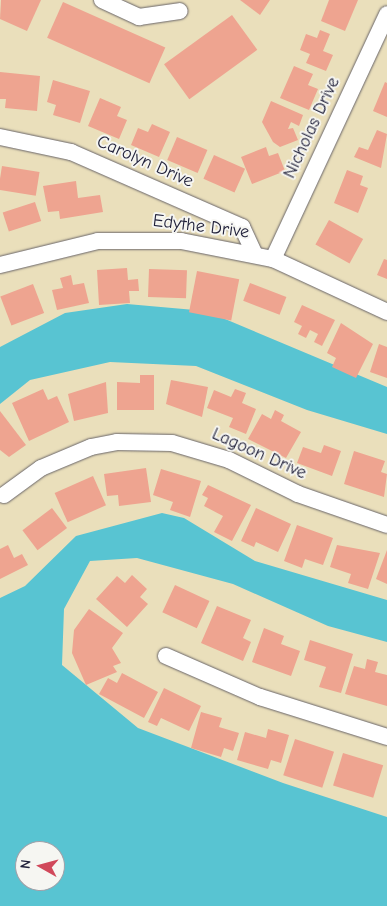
<!DOCTYPE html>
<style>
body{margin:0}
#map{position:relative;width:387px;height:906px;overflow:hidden;background:#eadfbb;font-family:"Comic Neue",sans-serif}
div>[style]{position:absolute}
.water>*{inset:0;background:#58c4d2}
.building>*{inset:0;background:#eea490;transform-origin:0 0}
.roads{filter:drop-shadow(0 0 1px #686468) drop-shadow(0 0 1px #686468)}
.minor>*{height:16px;margin:-8px;padding:0 8px;transform-origin:8px;border-radius:8px;background:#fff}
span{translate:-50% -50%;white-space:nowrap;text-align:center;line-height:1.15;-webkit-text-stroke:4px #f6f6f2;paint-order:stroke}
.street-label{font-size:18px;color:#22223b}
.north{position:absolute;left:15px;top:841px;width:50px;height:50px;box-sizing:border-box;background:#f6f6f2;border:1px solid #a1a1a9;border-radius:50%;rotate:277deg;font-size:14px;font-weight:700;line-height:20px;text-align:center;color:#22223b}
.north::after{content:'';display:block;margin:auto;width:18px;height:22px;background:#d1495b;clip-path:polygon(50% 0,100% 100%,50% 72%,0 100%)}
</style>
<div id="map">
<div class="water">
<i style="clip-path:polygon(127px 304px,206px 311px,387px 387px,387px 434px,307px 410px,196px 366px,110px 362px,30px 380px,0 404px,0 347px,65px 313px)"></i>
<i style="clip-path:polygon(evenodd,162px 513px,184px 518px,255px 561px,387px 600px,387px 642px,328px 626px,233px 584px,137px 558px,90px 561px,64px 609px,62px 665px,138px 728px,283px 783px,387px 817px,387px 906px,0 906px,0 598px,25px 586px,76px 536px,162px 513px,25px 851px,55px 851px,55px 881px,25px 881px,25px 851px)"></i>
</div>
<div class="building">
<i style="clip-path:polygon(1px 0,41px 0,27px 31px,0 19px)"></i>
<i style="clip-path:polygon(240px 0,270px 0,260px 15px)"></i>
<i style="clip-path:polygon(329px 0,358px 0,345px 31px,321px 21px)"></i>
<i style="left:63px;top:2px;width:112px;height:39px;rotate:24deg"></i>
<i style="left:232px;top:15px;width:43px;height:84px;rotate:54deg"></i>
<i style="clip-path:polygon(320px 30px,330px 34px,323px 51px,333px 55px,326px 71px,306px 63px,310px 54px,300px 50px,306px 34px,317px 38px)"></i>
<i style="clip-path:polygon(294px 66px,313px 74px,308px 85px,318px 89px,309px 110px,280px 98px)"></i>
<i style="clip-path:polygon(0 72px,40px 76px,37px 111px,5px 108px,6px 99px,0 99px)"></i>
<i style="clip-path:polygon(53px 80px,90px 91px,80px 123px,53px 115px,56px 105px,47px 102px)"></i>
<i style="clip-path:polygon(385px 82px,387px 83px,387px 117px,373px 111px)"></i>
<i style="clip-path:polygon(100px 98px,121px 107px,117px 116px,127px 120px,119px 139px,88px 126px)"></i>
<i style="clip-path:polygon(271px 101px,303px 115px,299px 126px,291px 122px,288px 129px,293px 128px,298px 140px,280px 147px,273px 142px,262px 122px)"></i>
<i style="clip-path:polygon(152px 124px,170px 132px,159px 157px,131px 145px,138px 128px,148px 132px)"></i>
<i style="clip-path:polygon(377px 130px,387px 134px,381px 168px,354px 157px,359px 147px,368px 150px)"></i>
<i style="left:177px;top:137px;width:33px;height:25px;rotate:23deg"></i>
<i style="clip-path:polygon(266px 147px,269px 156px,278px 153px,285px 171px,252px 184px,241px 157px)"></i>
<i style="left:214px;top:155px;width:34px;height:26px;rotate:24deg"></i>
<i style="left:2px;top:166px;width:38px;height:24px;rotate:9deg"></i>
<i style="clip-path:polygon(347px 170px,363px 176px,360px 185px,368px 188px,358px 213px,334px 203px)"></i>
<i style="clip-path:polygon(76px 181px,78px 198px,100px 195px,103px 212px,60px 219px,59px 211px,48px 212px,43px 186px)"></i>
<i style="left:35px;top:202px;width:20px;height:34px;rotate:72deg"></i>
<i style="left:329px;top:220px;width:39px;height:28px;rotate:29deg"></i>
<i style="clip-path:polygon(384px 259px,387px 260px,387px 279px,377px 275px)"></i>
<i style="clip-path:polygon(127px 268px,128px 280px,138px 279px,139px 291px,129px 291px,130px 303px,99px 305px,97px 270px)"></i>
<i style="left:149px;top:269px;width:38px;height:28px;rotate:2deg"></i>
<i style="left:197px;top:271px;width:43px;height:42px;rotate:11deg"></i>
<i style="clip-path:polygon(71px 275px,73px 285px,84px 283px,89px 303px,57px 310px,52px 290px,63px 288px,60px 278px)"></i>
<i style="left:250px;top:283px;width:39px;height:19px;rotate:21deg"></i>
<i style="left:33px;top:284px;width:31px;height:35px;rotate:69deg"></i>
<i style="clip-path:polygon(302px 305px,335px 320px,322px 346px,314px 342px,318px 334px,310px 330px,306px 338px,298px 334px,302px 326px,294px 322px)"></i>
<i style="clip-path:polygon(341px 323px,373px 344px,356px 378px,332px 367px,336px 358px,327px 353px)"></i>
<i style="clip-path:polygon(379px 344px,387px 347px,387px 378px,370px 372px)"></i>
<i style="clip-path:polygon(140px 375px,154px 375px,154px 410px,117px 410px,117px 382px,140px 383px)"></i>
<i style="clip-path:polygon(171px 380px,208px 387px,202px 417px,166px 404px)"></i>
<i style="clip-path:polygon(106px 382px,108px 413px,74px 421px,68px 394px)"></i>
<i style="clip-path:polygon(43px 389px,48px 400px,57px 396px,69px 422px,29px 441px,12px 403px)"></i>
<i style="clip-path:polygon(235px 389px,246px 393px,242px 403px,256px 409px,246px 434px,229px 427px,233px 418px,207px 408px,214px 390px,231px 397px)"></i>
<i style="clip-path:polygon(275px 410px,284px 415px,281px 421px,301px 432px,286px 458px,248px 439px,262px 414px,271px 419px)"></i>
<i style="clip-path:polygon(0 411px,26px 445px,9px 457px,0 450px)"></i>
<i style="clip-path:polygon(324px 445px,341px 451px,332px 476px,297px 463px,303px 447px,321px 453px)"></i>
<i style="clip-path:polygon(354px 451px,385px 461px,381px 472px,387px 474px,384px 497px,344px 484px)"></i>
<i style="clip-path:polygon(146px 468px,151px 502px,119px 506px,118px 495px,107px 496px,104px 474px)"></i>
<i style="clip-path:polygon(161px 469px,201px 481px,190px 517px,170px 510px,173px 502px,153px 495px)"></i>
<i style="left:93px;top:476px;width:32px;height:42px;rotate:66deg"></i>
<i style="clip-path:polygon(208px 485px,251px 505px,232px 541px,214px 532px,223px 516px,204px 506px,208px 498px,202px 495px)"></i>
<i style="left:52px;top:508px;width:25px;height:37px;rotate:53deg"></i>
<i style="clip-path:polygon(256px 508px,291px 524px,278px 552px,256px 542px,254px 547px,241px 541px)"></i>
<i style="clip-path:polygon(297px 525px,333px 538px,323px 565px,305px 559px,302px 568px,284px 561px)"></i>
<i style="clip-path:polygon(8px 545px,14px 558px,22px 554px,28px 565px,0 579px,0 549px)"></i>
<i style="clip-path:polygon(337px 545px,380px 553px,368px 589px,348px 583px,351px 574px,330px 567px)"></i>
<i style="clip-path:polygon(387px 550px,387px 584px,376px 579px)"></i>
<i style="clip-path:polygon(132px 575px,147px 589px,140px 597px,148px 604px,127px 627px,96px 599px,117px 576px,125px 583px)"></i>
<i style="left:175px;top:585px;width:38px;height:30px;rotate:25deg"></i>
<i style="clip-path:polygon(217px 606px,251px 620px,243px 638px,251px 642px,243px 661px,201px 643px)"></i>
<i style="clip-path:polygon(89px 609px,123px 633px,112px 648px,121px 663px,113px 666px,117px 672px,86px 685px,72px 653px,74px 630px)"></i>
<i style="clip-path:polygon(264px 628px,284px 636px,281px 644px,300px 651px,291px 676px,252px 662px)"></i>
<i style="clip-path:polygon(310px 640px,353px 654px,341px 693px,319px 687px,326px 667px,304px 660px)"></i>
<i style="clip-path:polygon(367px 659px,378px 662px,375px 672px,387px 675px,387px 706px,345px 694px,354px 666px,365px 669px)"></i>
<i style="clip-path:polygon(122px 673px,158px 692px,144px 718px,99px 694px,108px 678px,117px 683px)"></i>
<i style="clip-path:polygon(164px 688px,201px 706px,189px 731px,161px 718px,157px 726px,148px 722px)"></i>
<i style="clip-path:polygon(201px 712px,222px 718px,219px 727px,239px 733px,233px 751px,224px 748px,221px 757px,191px 748px)"></i>
<i style="clip-path:polygon(268px 729px,289px 735px,281px 763px,271px 760px,268px 769px,237px 760px,245px 732px,266px 738px)"></i>
<i style="left:295px;top:739px;width:41px;height:38px;rotate:18deg"></i>
<i style="left:343px;top:753px;width:42px;height:34px;rotate:17deg"></i>
</div>
<div class="roads">
<div class="minor">
<i style="left:102px;top:0;width:41px;rotate:24.7deg"></i>
<i style="left:139px;top:17px;width:41px;rotate:-8.3deg"></i>
<i style="left:0;top:137px;width:73px;rotate:11.9deg"></i>
<i style="left:71px;top:152px;width:187px;rotate:23.7deg"></i>
<i style="left:242px;top:227px;width:29px;rotate:65deg"></i>
<i style="left:273px;top:259px;width:270px;rotate:-65deg"></i>
<i style="left:0;top:265px;width:101px;rotate:-13.8deg"></i>
<i style="left:98px;top:241px;width:83px"></i>
<i style="left:181px;top:241px;width:94px;rotate:11.1deg"></i>
<i style="left:273px;top:259px;width:126px;rotate:24.9deg"></i>
<i style="left:4px;top:495px;width:46px;rotate:-36.1deg"></i>
<i style="left:41px;top:468px;width:54px;rotate:-22.8deg"></i>
<i style="left:91px;top:447px;width:26px;rotate:-11deg"></i>
<i style="left:117px;top:442px;width:55px;rotate:1deg"></i>
<i style="left:172px;top:443px;width:59px;rotate:16.6deg"></i>
<i style="left:229px;top:460px;width:77px;rotate:26.2deg"></i>
<i style="left:298px;top:494px;width:94px;rotate:19.2deg"></i>
<i style="left:166px;top:656px;width:103px;rotate:23.6deg"></i>
<i style="left:260px;top:697px;width:133px;rotate:17.5deg"></i>
</div>
</div>
<div class="street-label">
<span style="left:312px;top:128px;rotate:-65deg">Nicholas Drive</span>
<span style="left:145px;top:162px;rotate:24deg">Carolyn Drive</span>
<span style="left:201px;top:227px;rotate:7deg">Edythe Drive</span>
<span style="left:259px;top:454px;rotate:24deg">Lagoon Drive</span>
</div>
<div class="north">N</div>
</div>
